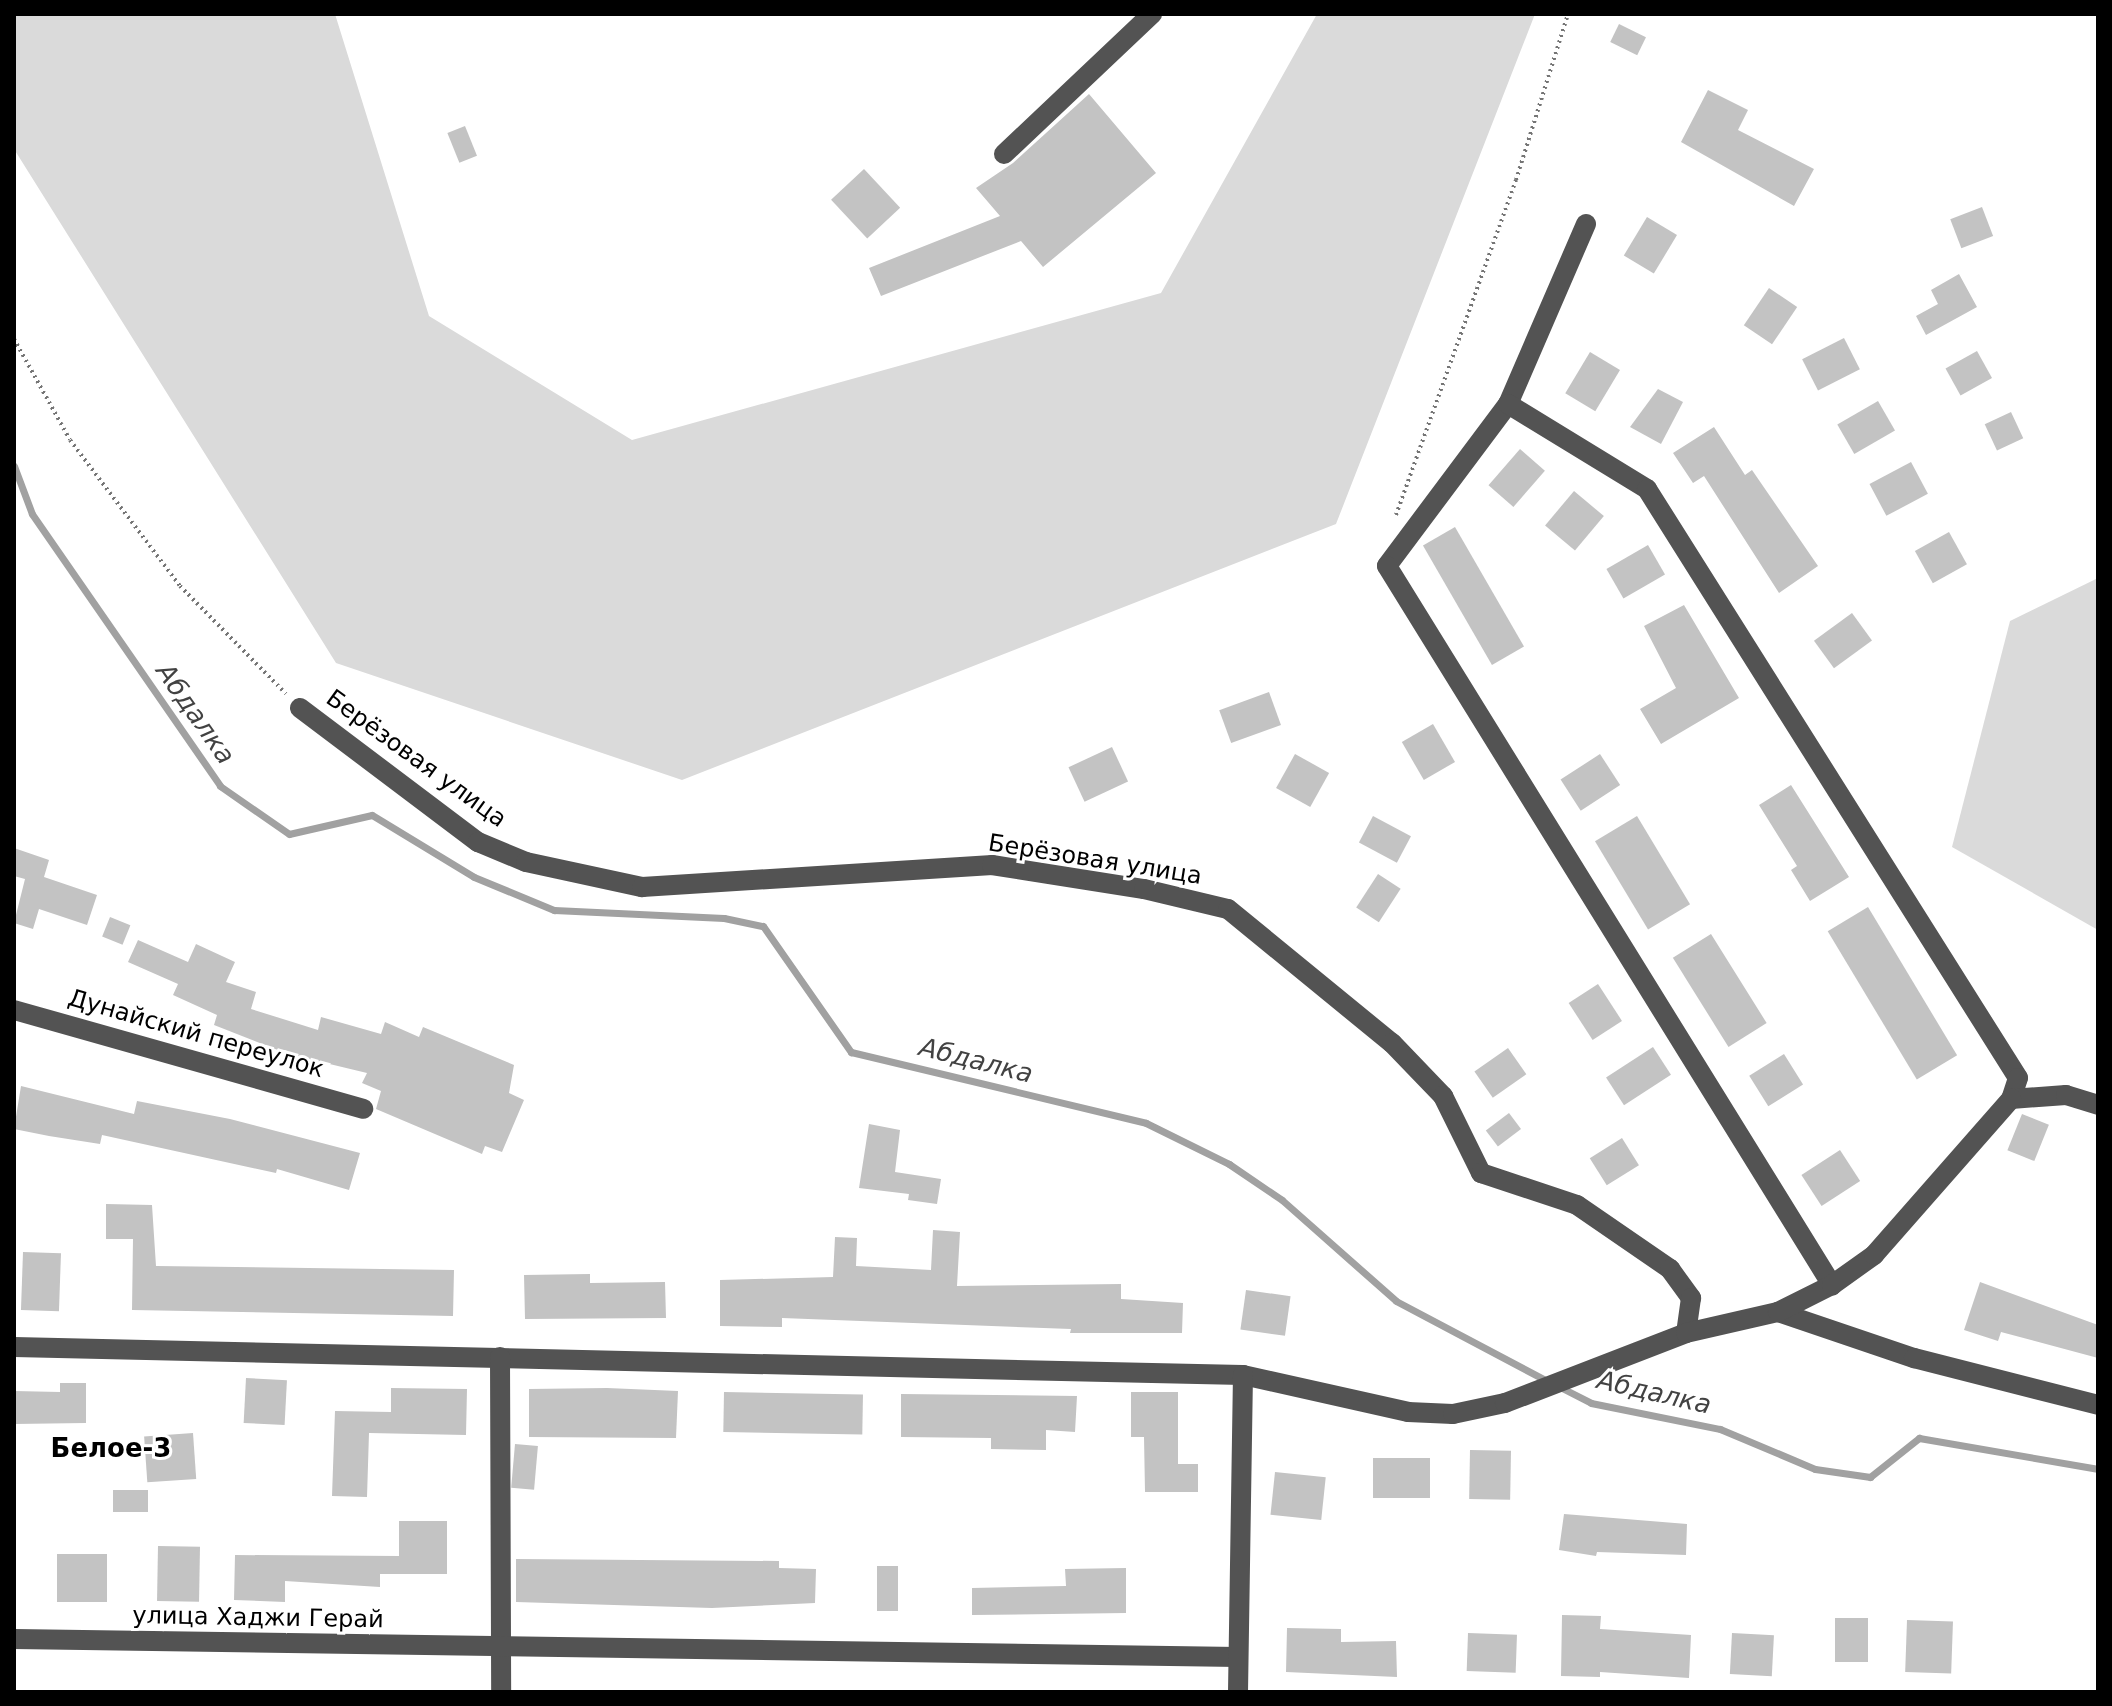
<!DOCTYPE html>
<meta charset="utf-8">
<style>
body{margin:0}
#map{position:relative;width:2112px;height:1706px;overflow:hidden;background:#fff;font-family:"DejaVu Sans",sans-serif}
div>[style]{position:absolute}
.green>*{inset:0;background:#dadada}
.stream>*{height:7px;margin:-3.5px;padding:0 3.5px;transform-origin:3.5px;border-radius:3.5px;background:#a1a1a1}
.building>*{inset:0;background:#c3c3c3;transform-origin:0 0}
.path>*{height:4px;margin-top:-2px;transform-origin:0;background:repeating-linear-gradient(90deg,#757575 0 2px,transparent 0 6px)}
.minor>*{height:20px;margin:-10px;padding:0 10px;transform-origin:10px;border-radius:10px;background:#535353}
span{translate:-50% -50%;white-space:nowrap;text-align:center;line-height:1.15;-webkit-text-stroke:6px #fff;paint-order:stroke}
.street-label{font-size:24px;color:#000}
.water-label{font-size:26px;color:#424242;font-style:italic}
.neighbourhood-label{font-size:26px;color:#000;font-weight:700}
.frame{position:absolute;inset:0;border:16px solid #000;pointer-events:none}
</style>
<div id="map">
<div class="green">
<i style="clip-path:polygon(14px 14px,335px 14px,429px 316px,632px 440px,1161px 293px,1317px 14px,1535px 14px,1336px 524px,682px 780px,336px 663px,14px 149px)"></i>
<i style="clip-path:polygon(2098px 578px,2098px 930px,1952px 847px,2010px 621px)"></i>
</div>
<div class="stream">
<i style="left:14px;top:466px;width:51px;rotate:69.4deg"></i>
<i style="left:32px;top:514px;width:331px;rotate:55.3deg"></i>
<i style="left:220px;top:786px;width:84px;rotate:34.8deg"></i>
<i style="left:289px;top:834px;width:85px;rotate:-12.9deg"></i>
<i style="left:372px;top:815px;width:119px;rotate:31.3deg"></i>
<i style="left:474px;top:877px;width:87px;rotate:22.4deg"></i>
<i style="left:554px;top:910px;width:170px;rotate:2.7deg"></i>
<i style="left:724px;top:918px;width:40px;rotate:12deg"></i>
<i style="left:763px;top:926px;width:154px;rotate:55.1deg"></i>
<i style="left:851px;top:1052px;width:303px;rotate:13.5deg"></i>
<i style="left:1146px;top:1123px;width:93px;rotate:26.3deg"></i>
<i style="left:1229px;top:1164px;width:64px;rotate:34.2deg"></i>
<i style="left:1282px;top:1200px;width:152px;rotate:41.5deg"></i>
<i style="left:1396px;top:1301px;width:173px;rotate:27.9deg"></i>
<i style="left:1560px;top:1387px;width:35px;rotate:27deg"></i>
<i style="left:1591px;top:1403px;width:132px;rotate:11.4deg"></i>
<i style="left:1720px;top:1429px;width:103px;rotate:22.8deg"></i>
<i style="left:1815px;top:1469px;width:56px;rotate:8.3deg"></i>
<i style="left:1870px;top:1477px;width:63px;rotate:-38.5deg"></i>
<i style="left:1919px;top:1438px;width:182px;rotate:9.8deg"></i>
</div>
<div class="building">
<i style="left:1619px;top:24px;width:30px;height:20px;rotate:26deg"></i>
<i style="clip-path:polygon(1708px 90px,1748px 110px,1738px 130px,1814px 169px,1794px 206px,1681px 142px)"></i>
<i style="clip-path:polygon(1089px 94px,1156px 173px,1043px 267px,1021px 241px,881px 296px,869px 268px,1000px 216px,976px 188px,1013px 163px)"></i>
<i style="left:465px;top:126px;width:32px;height:19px;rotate:68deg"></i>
<i style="left:864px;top:169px;width:53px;height:45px;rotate:47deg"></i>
<i style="left:1982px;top:207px;width:31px;height:34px;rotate:69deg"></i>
<i style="left:1647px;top:217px;width:35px;height:45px;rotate:31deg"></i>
<i style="clip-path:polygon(1959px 274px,1977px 307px,1926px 335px,1916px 316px,1938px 304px,1931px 290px)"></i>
<i style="left:1769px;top:288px;width:34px;height:45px;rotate:34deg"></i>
<i style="left:1844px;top:338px;width:35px;height:47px;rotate:63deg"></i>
<i style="left:1977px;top:351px;width:31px;height:36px;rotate:61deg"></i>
<i style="left:1590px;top:352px;width:35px;height:48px;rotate:31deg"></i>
<i style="clip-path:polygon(1658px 389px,1683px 402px,1661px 444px,1630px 427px)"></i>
<i style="left:1878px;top:401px;width:34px;height:47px;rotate:60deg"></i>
<i style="left:2011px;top:412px;width:29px;height:29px;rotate:65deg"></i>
<i style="clip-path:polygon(1714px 427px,1745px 475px,1752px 470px,1818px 566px,1779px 593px,1704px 476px,1693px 483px,1673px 453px)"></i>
<i style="left:1520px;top:449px;width:33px;height:48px;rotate:41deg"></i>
<i style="left:1911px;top:462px;width:36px;height:47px;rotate:62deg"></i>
<i style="left:1574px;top:491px;width:39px;height:45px;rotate:40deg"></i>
<i style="left:1455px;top:527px;width:138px;height:37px;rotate:60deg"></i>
<i style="left:1949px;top:532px;width:37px;height:39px;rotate:61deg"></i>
<i style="left:1648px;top:545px;width:34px;height:48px;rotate:60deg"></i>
<i style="clip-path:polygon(1684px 605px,1739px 698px,1661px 744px,1640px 709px,1676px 688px,1644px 626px)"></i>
<i style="left:1852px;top:613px;width:34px;height:47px;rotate:54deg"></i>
<i style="left:1269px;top:692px;width:35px;height:53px;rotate:70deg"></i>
<i style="left:1433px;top:724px;width:44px;height:36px;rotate:60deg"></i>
<i style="left:1112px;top:747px;width:38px;height:48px;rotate:65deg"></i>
<i style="left:1295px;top:754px;width:39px;height:39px;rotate:29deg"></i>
<i style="left:1600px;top:754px;width:37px;height:47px;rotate:57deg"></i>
<i style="clip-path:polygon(1791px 785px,1849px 877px,1810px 901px,1791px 870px,1797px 866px,1759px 805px)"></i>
<i style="left:1373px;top:816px;width:43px;height:30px;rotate:28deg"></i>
<i style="left:1637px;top:816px;width:103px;height:49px;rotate:59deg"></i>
<i style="clip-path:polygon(14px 848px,49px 860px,44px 877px,97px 895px,87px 925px,39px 909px,33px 929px,14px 923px,25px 879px,14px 876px)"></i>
<i style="left:1378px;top:874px;width:27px;height:40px;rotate:33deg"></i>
<i style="left:1868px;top:907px;width:173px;height:47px;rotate:59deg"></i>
<i style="left:110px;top:917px;width:22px;height:21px;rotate:22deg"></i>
<i style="left:1711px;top:934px;width:105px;height:45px;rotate:58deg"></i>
<i style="clip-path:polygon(138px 940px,188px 962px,196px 944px,235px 962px,226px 982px,256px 992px,251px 1009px,318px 1030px,321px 1017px,381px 1034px,385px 1022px,419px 1037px,423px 1027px,514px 1065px,509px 1093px,524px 1100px,502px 1152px,485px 1146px,482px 1154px,376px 1109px,381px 1091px,362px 1083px,367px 1073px,288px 1054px,214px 1025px,217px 1015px,173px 995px,178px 984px,128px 962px)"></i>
<i style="left:1598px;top:984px;width:44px;height:35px;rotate:57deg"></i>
<i style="left:1653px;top:1047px;width:33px;height:56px;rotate:57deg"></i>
<i style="left:1508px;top:1048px;width:32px;height:41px;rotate:55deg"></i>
<i style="left:1784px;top:1054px;width:36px;height:41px;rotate:58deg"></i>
<i style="clip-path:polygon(21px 1086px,134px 1114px,137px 1101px,230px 1119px,360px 1153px,349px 1190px,277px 1169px,276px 1173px,102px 1135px,100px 1144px,49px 1136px,14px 1129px)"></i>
<i style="left:1509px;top:1113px;width:20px;height:29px;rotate:53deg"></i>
<i style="left:2022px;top:1114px;width:29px;height:39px;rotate:22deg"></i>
<i style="clip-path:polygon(869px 1124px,900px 1130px,895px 1172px,941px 1179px,937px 1204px,908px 1200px,909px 1194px,859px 1188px)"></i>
<i style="left:1622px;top:1138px;width:32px;height:38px;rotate:58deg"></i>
<i style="left:1840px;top:1150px;width:37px;height:46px;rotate:57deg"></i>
<i style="clip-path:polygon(106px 1204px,152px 1205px,156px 1266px,454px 1270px,453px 1316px,132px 1310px,133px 1239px,106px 1239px)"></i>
<i style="clip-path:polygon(933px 1230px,960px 1232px,957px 1286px,1121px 1284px,1121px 1299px,1183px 1303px,1182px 1333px,1070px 1333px,1071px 1329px,782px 1318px,782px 1327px,720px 1326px,720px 1280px,833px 1277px,835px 1237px,857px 1238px,856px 1266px,931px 1270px)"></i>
<i style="left:23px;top:1252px;width:38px;height:58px;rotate:2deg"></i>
<i style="clip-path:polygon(590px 1274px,590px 1283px,665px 1282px,666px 1318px,525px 1319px,524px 1275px)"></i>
<i style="clip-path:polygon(1980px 1282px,2098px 1325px,2098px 1358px,2001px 1332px,1998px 1341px,1964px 1330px)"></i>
<i style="left:1246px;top:1290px;width:45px;height:40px;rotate:8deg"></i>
<i style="left:246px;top:1378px;width:41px;height:45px;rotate:3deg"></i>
<i style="clip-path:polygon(60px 1383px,86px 1383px,86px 1423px,14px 1424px,14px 1391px,60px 1392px)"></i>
<i style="clip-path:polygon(391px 1388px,467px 1389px,466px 1435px,369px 1433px,367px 1497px,332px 1496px,335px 1411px,391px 1412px)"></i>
<i style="clip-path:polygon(607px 1388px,678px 1391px,676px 1438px,529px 1437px,529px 1389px)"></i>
<i style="left:724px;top:1392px;width:139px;height:40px;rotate:1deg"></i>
<i style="clip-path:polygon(1131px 1392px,1178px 1392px,1178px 1464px,1198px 1464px,1198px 1492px,1145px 1492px,1144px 1437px,1131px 1437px)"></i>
<i style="clip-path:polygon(901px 1394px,1077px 1396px,1075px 1432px,1046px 1430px,1046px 1450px,991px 1449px,991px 1438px,901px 1437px)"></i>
<i style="left:193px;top:1433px;width:46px;height:49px;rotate:86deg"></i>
<i style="left:515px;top:1444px;width:23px;height:44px;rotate:5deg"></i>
<i style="left:1470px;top:1450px;width:41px;height:49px;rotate:1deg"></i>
<i style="left:1373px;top:1458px;width:57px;height:40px"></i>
<i style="left:1275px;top:1472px;width:51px;height:43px;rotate:6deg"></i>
<i style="left:113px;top:1490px;width:35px;height:22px"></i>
<i style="clip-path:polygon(1564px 1514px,1687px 1524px,1686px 1555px,1597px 1552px,1596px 1556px,1559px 1550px)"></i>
<i style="clip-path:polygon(399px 1521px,447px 1521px,447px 1574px,380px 1574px,380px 1587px,285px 1581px,285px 1602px,234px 1600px,235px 1555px,399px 1556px)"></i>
<i style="left:158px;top:1546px;width:42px;height:55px;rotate:1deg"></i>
<i style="left:57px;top:1554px;width:50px;height:48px"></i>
<i style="clip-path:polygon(516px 1559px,779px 1561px,779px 1568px,816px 1569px,815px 1603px,712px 1608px,516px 1602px)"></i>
<i style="left:877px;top:1566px;width:21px;height:45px"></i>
<i style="clip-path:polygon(1126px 1568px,1126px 1613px,972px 1615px,972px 1588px,1066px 1586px,1065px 1569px)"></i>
<i style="clip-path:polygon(1562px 1615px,1601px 1616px,1600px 1629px,1691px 1635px,1689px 1678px,1600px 1672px,1600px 1677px,1561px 1676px)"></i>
<i style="left:1835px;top:1618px;width:33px;height:44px"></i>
<i style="left:1907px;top:1620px;width:46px;height:52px;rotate:2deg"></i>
<i style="clip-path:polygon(1287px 1628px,1341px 1629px,1341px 1642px,1396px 1641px,1397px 1677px,1286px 1672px)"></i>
<i style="left:1468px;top:1633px;width:49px;height:38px;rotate:2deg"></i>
<i style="left:1732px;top:1633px;width:42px;height:41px;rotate:3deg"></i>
</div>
<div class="path">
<i style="left:14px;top:339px;width:115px;rotate:61deg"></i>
<i style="left:70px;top:440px;width:183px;rotate:53deg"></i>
<i style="left:180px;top:586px;width:151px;rotate:45.5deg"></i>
<i style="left:1396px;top:515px;width:356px;rotate:-70.3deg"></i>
<i style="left:1516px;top:180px;width:174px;rotate:-72.6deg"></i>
</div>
<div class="minor">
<i style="left:1004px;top:154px;width:204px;rotate:-43.4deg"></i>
<i style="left:1586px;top:224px;width:196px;rotate:113.4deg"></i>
<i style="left:1508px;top:404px;width:202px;rotate:126.8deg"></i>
<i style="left:1387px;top:566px;width:846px;rotate:58.25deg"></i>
<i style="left:1508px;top:404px;width:163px;rotate:31.4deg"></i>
<i style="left:1647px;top:489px;width:696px;rotate:57.79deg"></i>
<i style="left:2018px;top:1078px;width:22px;rotate:108deg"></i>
<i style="left:2011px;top:1099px;width:55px;rotate:-4.2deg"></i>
<i style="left:2066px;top:1095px;width:34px;rotate:17deg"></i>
<i style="left:300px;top:708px;width:223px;rotate:37deg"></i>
<i style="left:478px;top:842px;width:52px;rotate:22.6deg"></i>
<i style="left:526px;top:862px;width:119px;rotate:12.2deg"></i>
<i style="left:642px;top:887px;width:351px;rotate:-3.6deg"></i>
<i style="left:992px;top:865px;width:154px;rotate:9deg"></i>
<i style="left:1144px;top:889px;width:86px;rotate:13.4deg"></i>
<i style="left:1228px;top:909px;width:212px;rotate:39.3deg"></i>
<i style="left:1392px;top:1043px;width:74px;rotate:46.1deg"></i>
<i style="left:1443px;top:1096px;width:86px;rotate:63.7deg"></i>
<i style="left:1481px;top:1173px;width:101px;rotate:18.4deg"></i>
<i style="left:1577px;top:1205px;width:113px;rotate:34.5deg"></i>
<i style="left:1670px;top:1269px;width:36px;rotate:54deg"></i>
<i style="left:1691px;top:1298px;width:35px;rotate:98deg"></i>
<i style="left:14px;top:1010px;width:363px;rotate:15.8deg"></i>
<i style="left:1778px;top:1312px;width:144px;rotate:18.7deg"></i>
<i style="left:1914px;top:1358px;width:190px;rotate:14.3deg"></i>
<i style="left:14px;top:1347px;width:1229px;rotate:1.31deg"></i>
<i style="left:1243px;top:1375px;width:169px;rotate:12.6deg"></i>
<i style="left:1408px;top:1412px;width:45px;rotate:2.5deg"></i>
<i style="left:1453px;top:1414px;width:53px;rotate:-11.9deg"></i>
<i style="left:1505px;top:1403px;width:194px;rotate:-21.1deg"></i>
<i style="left:1686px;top:1333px;width:94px;rotate:-12.9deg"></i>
<i style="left:1778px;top:1312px;width:60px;rotate:-26.6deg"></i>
<i style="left:1832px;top:1285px;width:52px;rotate:-35.5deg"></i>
<i style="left:1874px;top:1255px;width:208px;rotate:-48.7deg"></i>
<i style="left:500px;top:1357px;width:335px;rotate:89.8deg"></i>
<i style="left:14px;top:1639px;width:1224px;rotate:0.84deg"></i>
<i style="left:1238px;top:1692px;width:317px;rotate:-89.1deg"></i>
</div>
<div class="street-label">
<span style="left:416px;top:759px;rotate:36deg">Берёзовая улица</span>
<span style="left:1095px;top:860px;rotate:9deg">Берёзовая улица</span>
<span style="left:196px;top:1034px;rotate:16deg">Дунайский переулок</span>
<span style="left:258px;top:1618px;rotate:1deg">улица Хаджи Герай</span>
</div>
<div class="water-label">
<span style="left:195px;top:714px;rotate:55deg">Абдалка</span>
<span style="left:976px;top:1061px;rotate:14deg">Абдалка</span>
<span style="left:1654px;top:1393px;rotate:13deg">Абдалка</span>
</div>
<div class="neighbourhood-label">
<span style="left:111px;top:1449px">Белое-3</span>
</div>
<div class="frame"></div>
</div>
